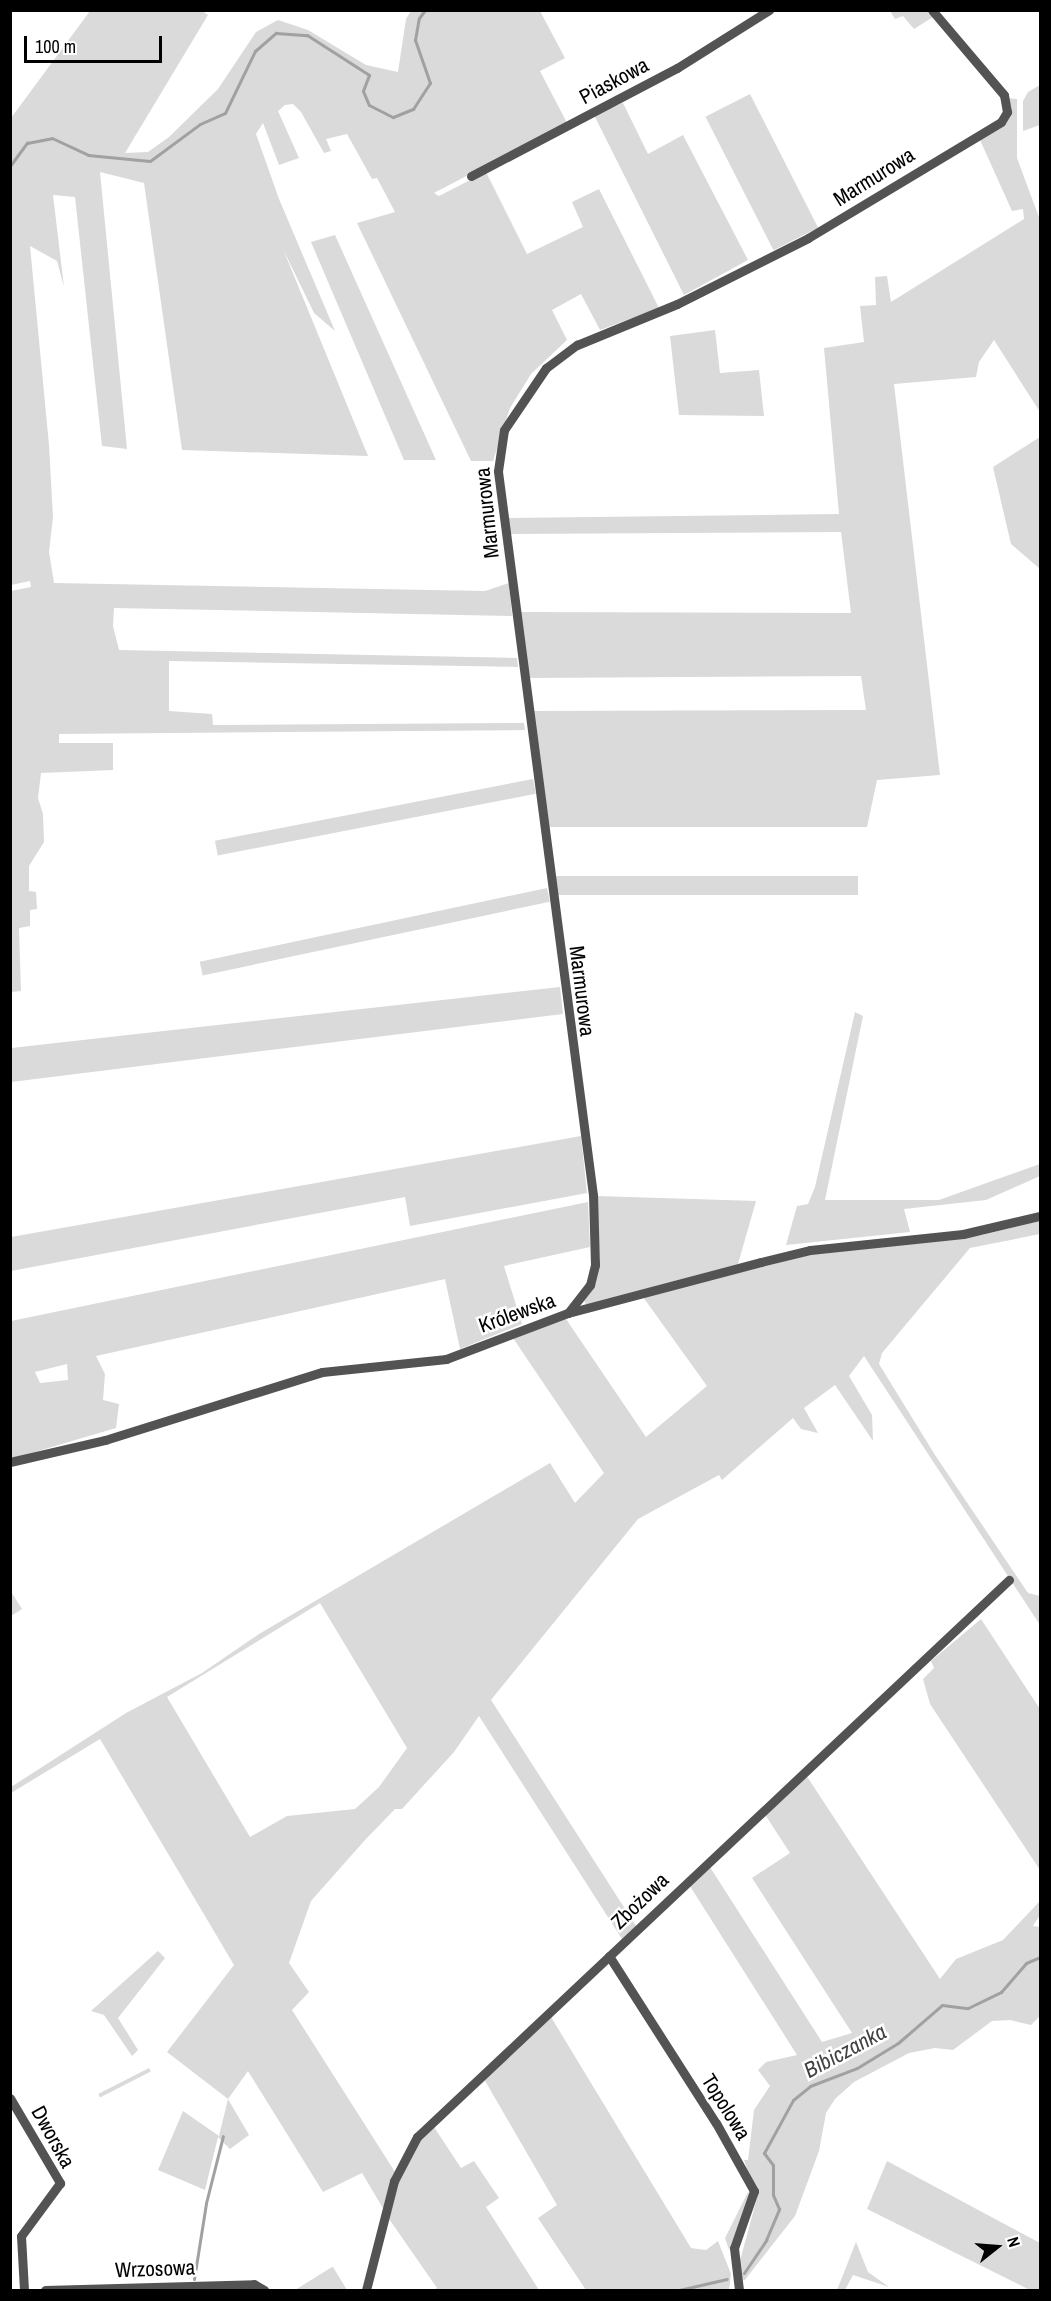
<!DOCTYPE html>
<meta charset="utf-8">
<style>
body{margin:0}
#map{position:relative;width:1051px;height:2301px;overflow:hidden;background:#fff;font-family:"Archivo Narrow",sans-serif}
div>[style]{position:absolute}
.green>*{inset:0;background:#dadada;transform-origin:0 0}
.stream>*{height:3px;margin:-1.5px;padding:0 1.5px;transform-origin:1.5px;border-radius:1.5px;background:#a1a1a1}
.street>*{height:9px;margin:-4.5px;padding:0 4.5px;transform-origin:4.5px;border-radius:4.5px;background:#535353}
span{translate:-50% -50%;white-space:nowrap;text-align:center;line-height:1.15;-webkit-text-stroke:5px #fff;paint-order:stroke}
.street-label{font-size:21px;color:#000}
.water-label{font-size:22px;color:#424242;font-style:italic}
.frame{position:absolute;inset:0;border:12px solid #000;pointer-events:none}
.north{position:absolute;left:967px;top:2217px;width:60px;height:60px;-webkit-text-stroke:4px #fff;paint-order:stroke;rotate:73deg;font-size:16px;font-weight:700;line-height:24px;text-align:center;color:#000}
.north::after{content:'';display:block;margin:auto;width:21px;height:27px;background:#000;clip-path:polygon(50% 0,100% 100%,50% 72%,0 100%)}
.scale{position:absolute;left:24px;top:36px;width:138px;height:27px;box-sizing:border-box;border:3px solid #000;border-top:0;padding-left:8px;font-size:18px;line-height:21px;white-space:nowrap;color:#000;-webkit-text-stroke:4px #fff;paint-order:stroke}
</style>
<div id="map">
<div class="green">
<i style="clip-path:polygon(201px 10px,208px 15px,125px 153px,148px 152px,169px 137px,218px 89px,256px 32px,278px 20px,308px 30px,366px 65px,398px 72px,406px 19px,411px 11px,540px 11px,565px 58px,540px 71px,567px 123px,434px 193px,439px 196px,486px 172px,527px 254px,583px 227px,572px 202px,599px 189px,659px 308px,600px 330px,581px 294px,552px 310px,567px 340px,531px 374px,510px 408px,493px 461px,471px 461px,357px 223px,395px 212px,377px 178px,372px 179px,347px 134px,326px 139px,331px 151px,324px 153px,301px 112px,293px 104px,285px 105px,278px 111px,299px 158px,279px 165px,263px 123px,256px 134px,279px 199px,335px 331px,314px 313px,283px 249px,368px 456px,182px 450px,144px 183px,100px 172px,127px 449px,102px 446px,75px 197px,53px 195px,64px 287px,57px 261px,30px 246px,49px 445px,53px 517px,49px 552px,54px 583px,485px 591px,509px 583px,512px 616px,114px 608px,113px 626px,119px 650px,517px 658px,518px 667px,169px 661px,169px 711px,212px 714px,213px 725px,524px 723px,525px 730px,59px 734px,59px 743px,113px 743px,113px 770px,41px 773px,38px 798px,43px 814px,44px 842px,29px 866px,29px 891px,36px 892px,37px 909px,30px 910px,30px 926px,19px 928px,21px 991px,11px 992px,11px 591px,31px 587px,30px 581px,11px 585px,11px 118px,90px 11px)"></i>
<i style="clip-path:polygon(890px 11px,926px 11px,933px 17px,914px 29px,903px 16px,895px 19px)"></i>
<i style="clip-path:polygon(1040px 85px,1040px 125px,1023px 131px,1023px 101px,1028px 92px)"></i>
<i style="left:750px;top:94px;width:150px;height:50px;rotate:63deg"></i>
<i style="clip-path:polygon(1007px 98px,1017px 99px,1017px 158px,1040px 220px,1040px 412px,994px 340px,979px 362px,976px 377px,894px 384px,940px 775px,877px 780px,867px 827px,547px 827px,534px 711px,866px 710px,861px 676px,529px 678px,519px 612px,851px 613px,841px 532px,509px 534px,507px 518px,839px 514px,824px 348px,864px 342px,860px 306px,876px 305px,875px 277px,887px 276px,891px 302px,1024px 219px,1023px 209px,1012px 211px,980px 140px,1000px 128px)"></i>
<i style="clip-path:polygon(623px 103px,648px 154px,683px 135px,748px 260px,684px 295px,594px 115px)"></i>
<i style="clip-path:polygon(335px 235px,436px 460px,404px 460px,311px 242px)"></i>
<i style="clip-path:polygon(715px 330px,720px 373px,759px 370px,764px 416px,679px 415px,670px 336px)"></i>
<i style="clip-path:polygon(1040px 437px,1040px 569px,1011px 544px,993px 467px)"></i>
<i style="left:533px;top:779px;width:15px;height:324px;rotate:79deg"></i>
<i style="left:553px;top:876px;width:305px;height:19px"></i>
<i style="left:547px;top:888px;width:14px;height:355px;rotate:78deg"></i>
<i style="clip-path:polygon(560px 987px,563px 1014px,11px 1082px,11px 1048px)"></i>
<i style="clip-path:polygon(855px 1012px,863px 1016px,825px 1200px,939px 1200px,1040px 1164px,1040px 1176px,986px 1200px,904px 1209px,910px 1232px,786px 1245px,797px 1206px,808px 1204px,815px 1187px)"></i>
<i style="clip-path:polygon(581px 1136px,587px 1193px,410px 1226px,405px 1197px,11px 1271px,11px 1237px)"></i>
<i style="clip-path:polygon(597px 1196px,756px 1201px,738px 1264px,586px 1305px,583px 1298px,600px 1266px)"></i>
<i style="clip-path:polygon(evenodd,588px 1202px,590px 1247px,504px 1266px,522px 1324px,460px 1349px,445px 1279px,96px 1356px,105px 1374px,103px 1400px,119px 1404px,116px 1428px,11px 1459px,11px 1321px,588px 1202px,67px 1364px,68px 1380px,40px 1383px,35px 1372px,67px 1364px)"></i>
<i style="clip-path:polygon(evenodd,1040px 1221px,1040px 1234px,970px 1248px,882px 1353px,879px 1364px,935px 1455px,1028px 1593px,1040px 1596px,1040px 1625px,864px 1356px,849px 1376px,872px 1415px,873px 1441px,835px 1385px,804px 1408px,818px 1433px,801px 1429px,793px 1418px,722px 1480px,719px 1475px,638px 1519px,491px 1700px,636px 1926px,622px 1939px,479px 1716px,454px 1752px,402px 1809px,395px 1809px,365px 1840px,311px 1901px,289px 1963px,309px 1992px,292px 2010px,395px 2172px,384px 2210px,362px 2173px,323px 2192px,248px 2071px,228px 2099px,249px 2135px,230px 2149px,218px 2137px,205px 2190px,158px 2170px,183px 2111px,219px 2136px,228px 2099px,167px 2052px,234px 1965px,100px 1739px,11px 1793px,11px 1787px,126px 1713px,202px 1673px,259px 1634px,550px 1463px,575px 1503px,604px 1473px,511px 1335px,566px 1319px,646px 1437px,707px 1386px,643px 1297px,811px 1254px,982px 1235px,1040px 1221px,320px 1603px,407px 1748px,379px 1787px,355px 1809px,287px 1816px,250px 1837px,167px 1697px,320px 1603px)"></i>
<i style="clip-path:polygon(10px 1590px,22px 1609px,11px 1616px,10px 1616px)"></i>
<i style="clip-path:polygon(981px 1619px,1040px 1709px,1040px 1870px,930px 1704px,923px 1679px,934px 1668px,931px 1661px)"></i>
<i style="clip-path:polygon(806px 1775px,940px 1979px,956px 1959px,1003px 1940px,1040px 1901px,1040px 1915px,1033px 1926px,1040px 1927px,1040px 2016px,1031px 2025px,1010px 2020px,992px 2021px,953px 2050px,935px 2048px,909px 2053px,854px 2082px,835px 2099px,826px 2113px,819px 2151px,795px 2216px,744px 2281px,738px 2268px,757px 2198px,744px 2160px,748px 2160px,754px 2110px,770px 2086px,758px 2070px,766px 2062px,797px 2055px,688px 1883px,708px 1864px,822px 2042px,852px 2033px,752px 1878px,790px 1853px,764px 1813px)"></i>
<i style="clip-path:polygon(158px 1951px,165px 1958px,118px 2018px,138px 2050px,132px 2056px,104px 2015px,91px 2011px)"></i>
<i style="clip-path:polygon(551px 2017px,691px 2248px,706px 2250px,718px 2241px,731px 2274px,729px 2290px,586px 2290px,538px 2218px,557px 2205px,484px 2079px)"></i>
<i style="left:149px;top:2068px;width:4px;height:57px;rotate:63deg"></i>
<i style="clip-path:polygon(432px 2124px,461px 2168px,474px 2161px,499px 2198px,486px 2207px,539px 2290px,434px 2290px,437px 2288px,387px 2216px,399px 2175px,419px 2139px)"></i>
<i style="clip-path:polygon(887px 2161px,1040px 2243px,1040px 2290px,1030px 2290px,867px 2209px)"></i>
<i style="clip-path:polygon(748px 2192px,751px 2195px,729px 2250px,725px 2238px)"></i>
<i style="clip-path:polygon(856px 2242px,868px 2272px,889px 2287px,853px 2275px,845px 2290px,837px 2290px)"></i>
<i style="clip-path:polygon(333px 2267px,347px 2290px,295px 2290px,332px 2267px)"></i>
</div>
<div class="stream">
<i style="left:10px;top:166px;width:29px;rotate:-54deg"></i>
<i style="left:27px;top:143px;width:25px;rotate:-11deg"></i>
<i style="left:52px;top:138px;width:40px;rotate:25deg"></i>
<i style="left:88px;top:155px;width:62px;rotate:5.5deg"></i>
<i style="left:150px;top:161px;width:62px;rotate:-36.5deg"></i>
<i style="left:200px;top:124px;width:27px;rotate:-24deg"></i>
<i style="left:225px;top:113px;width:69px;rotate:-64.2deg"></i>
<i style="left:255px;top:51px;width:28px;rotate:-41deg"></i>
<i style="left:276px;top:33px;width:31px;rotate:4deg"></i>
<i style="left:307px;top:35px;width:74px;rotate:32.8deg"></i>
<i style="left:369px;top:75px;width:17px;rotate:111deg"></i>
<i style="left:363px;top:91px;width:15px;rotate:67deg"></i>
<i style="left:369px;top:105px;width:27px;rotate:27deg"></i>
<i style="left:393px;top:117px;width:22px;rotate:-22deg"></i>
<i style="left:413px;top:109px;width:31px;rotate:-57deg"></i>
<i style="left:430px;top:83px;width:46px;rotate:-109.2deg"></i>
<i style="left:415px;top:40px;width:22px;rotate:-80deg"></i>
<i style="left:419px;top:18px;width:10px;rotate:-53deg"></i>
<i style="left:744px;top:2273px;width:40px;rotate:-56deg"></i>
<i style="left:766px;top:2240px;width:34px;rotate:-67deg"></i>
<i style="left:779px;top:2209px;width:15px;rotate:-113deg"></i>
<i style="left:773px;top:2195px;width:30px;rotate:-90deg"></i>
<i style="left:773px;top:2165px;width:15px;rotate:-127deg"></i>
<i style="left:764px;top:2153px;width:60px;rotate:-61.3deg"></i>
<i style="left:793px;top:2100px;width:22px;rotate:-39deg"></i>
<i style="left:810px;top:2086px;width:50px;rotate:-21deg"></i>
<i style="left:857px;top:2068px;width:48px;rotate:-31.4deg"></i>
<i style="left:898px;top:2043px;width:58px;rotate:-40.8deg"></i>
<i style="left:942px;top:2005px;width:26px;rotate:7deg"></i>
<i style="left:968px;top:2008px;width:37px;rotate:-26deg"></i>
<i style="left:1001px;top:1992px;width:38px;rotate:-49deg"></i>
<i style="left:1026px;top:1963px;width:15px;rotate:-23deg"></i>
<i style="left:194px;top:2279px;width:77px;rotate:-81deg"></i>
<i style="left:206px;top:2203px;width:69px;rotate:-75.8deg"></i>
<i style="left:679px;top:2290px;width:49px;rotate:-12.9deg"></i>
</div>
<div class="street">
<i style="left:471px;top:176px;width:233px;rotate:-27.7deg"></i>
<i style="left:677px;top:68px;width:109px;rotate:-32.2deg"></i>
<i style="left:568px;top:1313px;width:36px;rotate:-52deg"></i>
<i style="left:590px;top:1285px;width:21px;rotate:-76deg"></i>
<i style="left:595px;top:1265px;width:70px;rotate:-91.6deg"></i>
<i style="left:593px;top:1195px;width:730px;rotate:-97.48deg"></i>
<i style="left:498px;top:471px;width:41px;rotate:-81.7deg"></i>
<i style="left:504px;top:430px;width:75px;rotate:-55.9deg"></i>
<i style="left:546px;top:368px;width:39px;rotate:-37deg"></i>
<i style="left:577px;top:345px;width:108px;rotate:-22.3deg"></i>
<i style="left:677px;top:304px;width:147px;rotate:-26.7deg"></i>
<i style="left:808px;top:238px;width:225px;rotate:-31deg"></i>
<i style="left:1001px;top:122px;width:12px;rotate:-59deg"></i>
<i style="left:1007px;top:112px;width:17px;rotate:-100deg"></i>
<i style="left:1004px;top:95px;width:111px;rotate:-130.3deg"></i>
<i style="left:10px;top:1462px;width:98px;rotate:-13deg"></i>
<i style="left:105px;top:1440px;width:227px;rotate:-17.4deg"></i>
<i style="left:322px;top:1372px;width:125px;rotate:-6deg"></i>
<i style="left:446px;top:1359px;width:130px;rotate:-20.7deg"></i>
<i style="left:568px;top:1313px;width:200px;rotate:-14.8deg"></i>
<i style="left:761px;top:1262px;width:50px;rotate:-13.8deg"></i>
<i style="left:810px;top:1250px;width:154px;rotate:-6deg"></i>
<i style="left:963px;top:1234px;width:79px;rotate:-13.2deg"></i>
<i style="left:609px;top:1956px;width:198px;rotate:57.4deg"></i>
<i style="left:716px;top:2123px;width:78px;rotate:60.8deg"></i>
<i style="left:754px;top:2191px;width:60px;rotate:109.3deg"></i>
<i style="left:734px;top:2248px;width:42px;rotate:83.2deg"></i>
<i style="left:10px;top:2098px;width:99px;rotate:59.5deg"></i>
<i style="left:60px;top:2183px;width:66px;rotate:126.3deg"></i>
<i style="left:21px;top:2236px;width:54px;rotate:86.8deg"></i>
<i style="left:45px;top:2290px;width:209px;rotate:-1.6deg"></i>
<i style="left:254px;top:2284px;width:12px;rotate:31deg"></i>
<i style="left:366px;top:2290px;width:113px;rotate:-75.6deg"></i>
<i style="left:394px;top:2181px;width:50px;rotate:-62.4deg"></i>
<i style="left:417px;top:2137px;width:813px;rotate:-43.26deg"></i>
</div>
<div class="street-label">
<span style="left:614px;top:81px;rotate:-28deg">Piaskowa</span>
<span style="left:874px;top:177px;rotate:-32deg">Marmurowa</span>
<span style="left:487px;top:513px;rotate:-96deg">Marmurowa</span>
<span style="left:582px;top:991px;rotate:83deg">Marmurowa</span>
<span style="left:517px;top:1313px;rotate:-20deg">Królewska</span>
<span style="left:640px;top:1901px;rotate:-44deg">Zbożowa</span>
<span style="left:726px;top:2107px;rotate:58deg">Topolowa</span>
<span style="left:53px;top:2137px;rotate:61deg">Dworska</span>
<span style="left:155px;top:2269px;rotate:-2deg">Wrzosowa</span>
</div>
<div class="water-label">
<span style="left:845px;top:2051px;rotate:-28deg">Bibiczanka</span>
</div>
<div class="frame"></div>
<div class="north">N</div>
<div class="scale">100 m</div>
</div>
